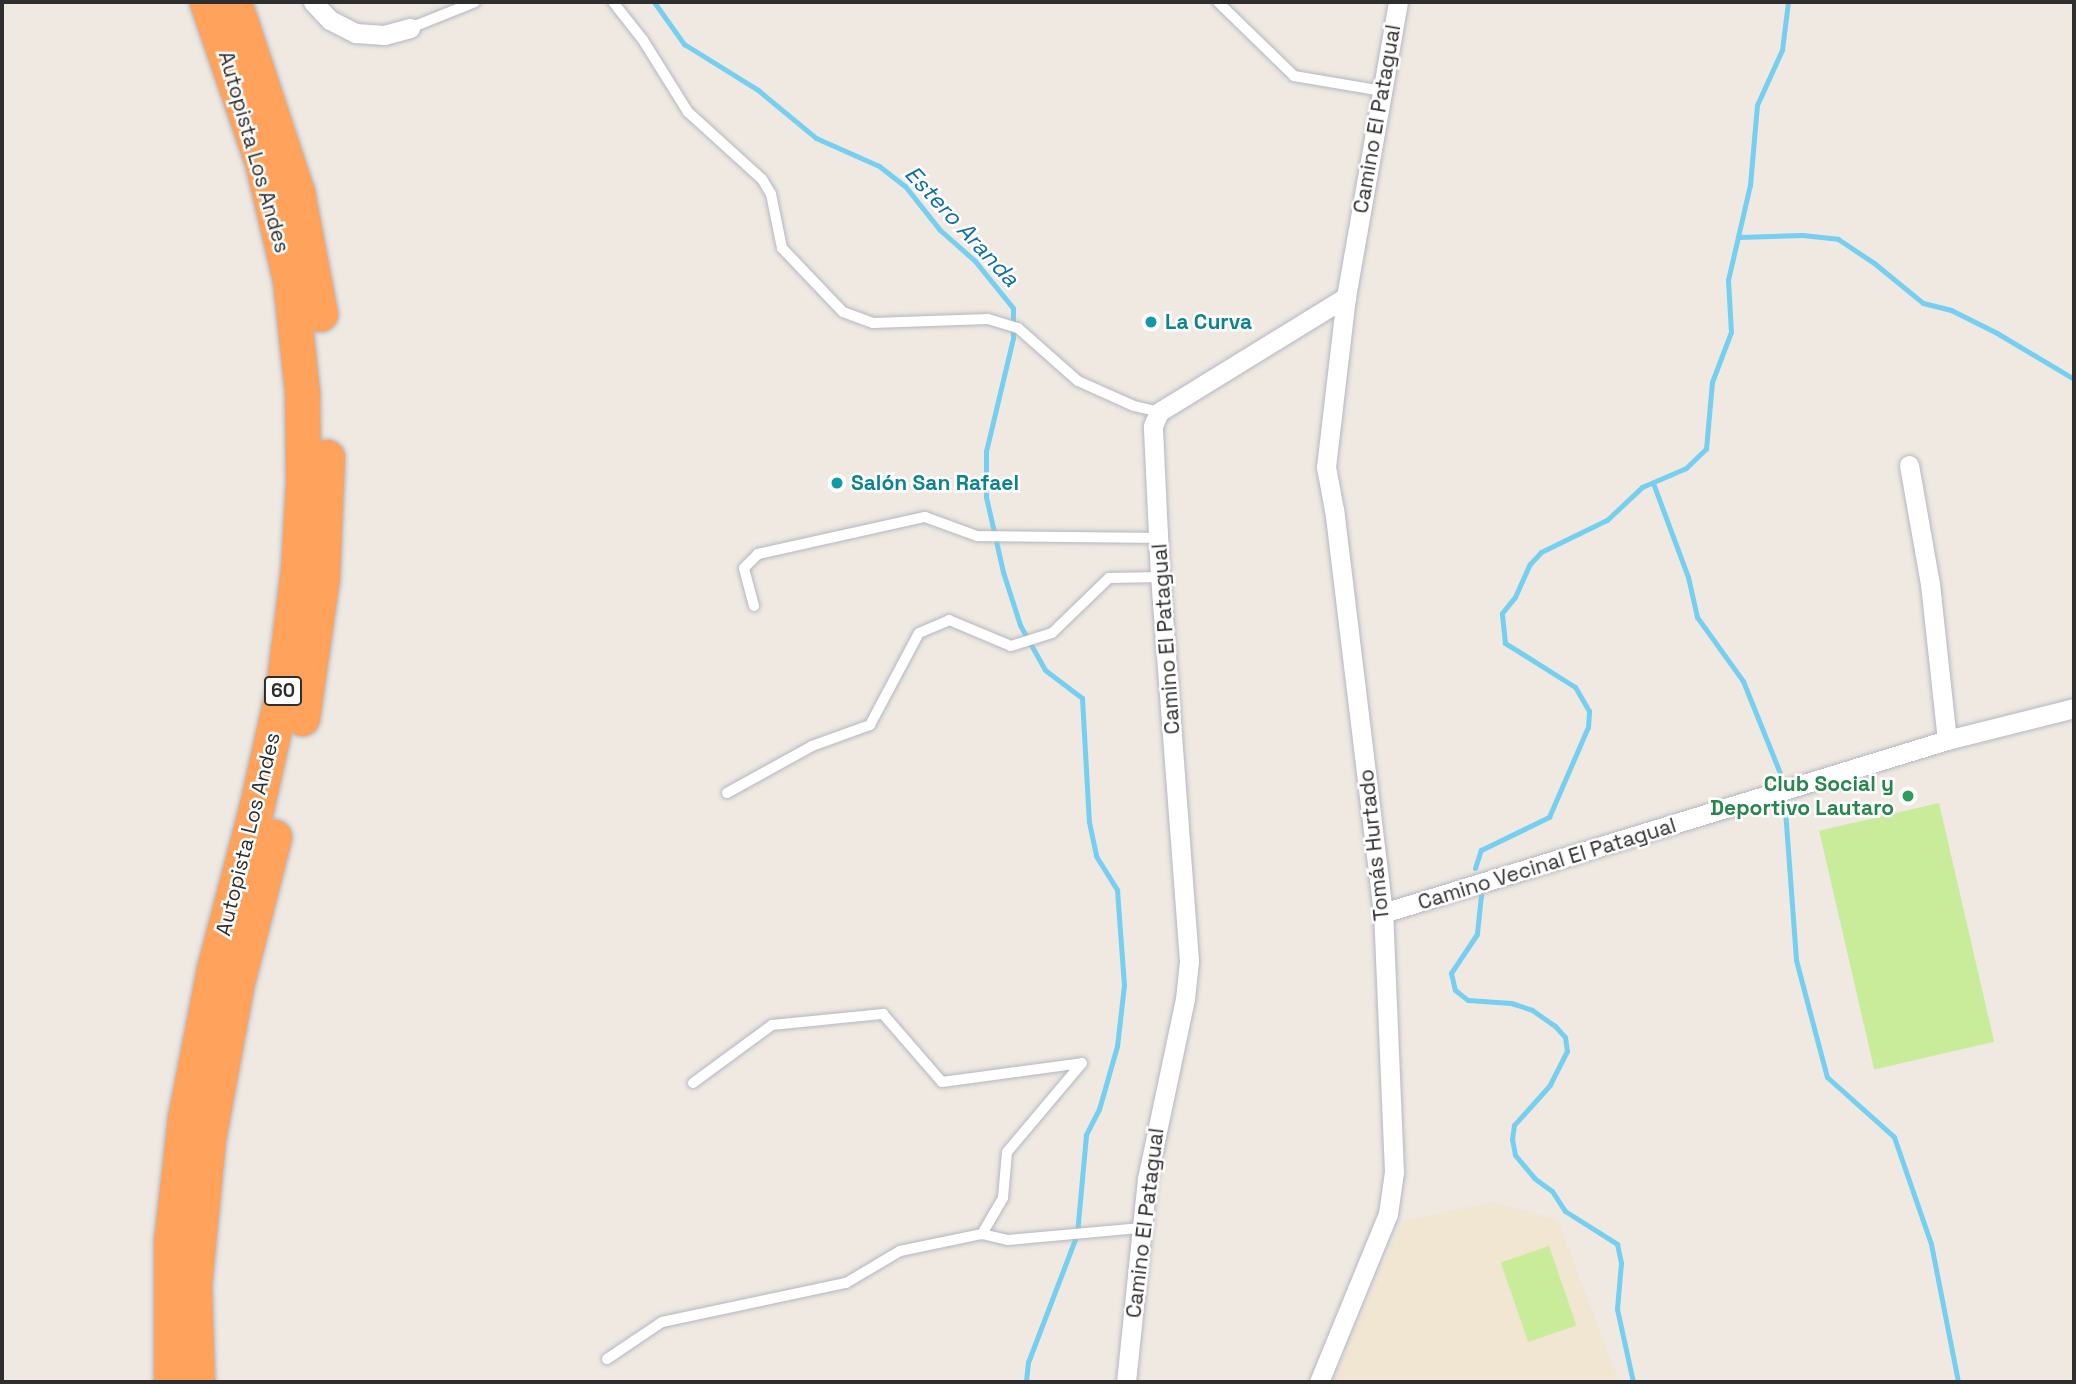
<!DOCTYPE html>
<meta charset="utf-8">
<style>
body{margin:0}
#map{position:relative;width:2076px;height:1384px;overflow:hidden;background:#efe9e1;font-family:"Space Grotesk",sans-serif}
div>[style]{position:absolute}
.education>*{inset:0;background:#f0e6d1}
.pitch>*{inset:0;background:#c9ec9a;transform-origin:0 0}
.stream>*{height:5px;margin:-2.5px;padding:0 2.5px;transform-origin:2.5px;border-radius:2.5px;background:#75cff0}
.roads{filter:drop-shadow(0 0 2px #b4b7c1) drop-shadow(0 0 2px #b4b7c1)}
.lane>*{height:10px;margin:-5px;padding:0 5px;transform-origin:5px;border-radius:5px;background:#fff}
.street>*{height:19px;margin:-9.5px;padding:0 9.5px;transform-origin:9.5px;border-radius:9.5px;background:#fff}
.highway>*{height:35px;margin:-17.5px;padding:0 17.5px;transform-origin:17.5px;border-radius:17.5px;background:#ffa35c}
.dots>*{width:19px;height:19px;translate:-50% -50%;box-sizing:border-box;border:4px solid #fff;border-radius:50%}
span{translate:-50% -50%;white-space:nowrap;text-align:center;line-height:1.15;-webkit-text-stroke:5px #fff;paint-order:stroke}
.shield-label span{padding:2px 5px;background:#fff;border:2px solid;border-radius:5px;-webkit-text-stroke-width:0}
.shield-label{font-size:19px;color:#2e2e2e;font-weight:700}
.street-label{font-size:21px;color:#2e2e2e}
.culture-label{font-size:21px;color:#0d838f;font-weight:700}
.left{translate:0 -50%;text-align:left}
.leisure-label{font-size:21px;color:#27864d;font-weight:700}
.right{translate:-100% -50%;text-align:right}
.water-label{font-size:23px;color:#0d6fa3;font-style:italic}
.frame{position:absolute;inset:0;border:4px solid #2e2e2e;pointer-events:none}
</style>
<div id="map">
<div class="education">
<i style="clip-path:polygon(1493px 1202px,1558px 1220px,1619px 1382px,1333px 1382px,1402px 1221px)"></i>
</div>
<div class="pitch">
<i style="left:1939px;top:803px;width:245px;height:123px;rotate:77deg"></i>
<i style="left:1549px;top:1246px;width:84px;height:51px;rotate:71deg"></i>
</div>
<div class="stream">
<i style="left:654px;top:2px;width:52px;rotate:54.5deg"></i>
<i style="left:684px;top:44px;width:87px;rotate:31.9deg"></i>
<i style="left:758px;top:90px;width:75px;rotate:39.6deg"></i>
<i style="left:816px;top:138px;width:69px;rotate:24deg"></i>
<i style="left:879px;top:166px;width:33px;rotate:38deg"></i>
<i style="left:905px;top:186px;width:56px;rotate:51.5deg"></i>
<i style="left:940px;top:230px;width:47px;rotate:41.5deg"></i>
<i style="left:975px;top:261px;width:60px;rotate:51deg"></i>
<i style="left:1013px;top:308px;width:30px;rotate:90deg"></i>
<i style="left:1013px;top:338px;width:116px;rotate:103.4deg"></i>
<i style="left:986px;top:451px;width:46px;rotate:90deg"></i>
<i style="left:986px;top:497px;width:77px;rotate:77.2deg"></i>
<i style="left:1003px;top:572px;width:56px;rotate:72.2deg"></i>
<i style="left:1020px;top:625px;width:51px;rotate:60.9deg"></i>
<i style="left:1045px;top:670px;width:46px;rotate:37.1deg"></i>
<i style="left:1082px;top:698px;width:124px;rotate:86.8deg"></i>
<i style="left:1089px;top:822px;width:35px;rotate:78deg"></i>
<i style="left:1096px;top:856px;width:40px;rotate:58deg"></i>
<i style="left:1117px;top:890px;width:95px;rotate:85.8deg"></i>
<i style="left:1124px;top:985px;width:61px;rotate:96.5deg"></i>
<i style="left:1117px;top:1046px;width:66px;rotate:105.9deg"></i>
<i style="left:1099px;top:1109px;width:29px;rotate:117deg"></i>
<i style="left:1086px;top:1135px;width:99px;rotate:95.2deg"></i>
<i style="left:1077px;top:1234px;width:137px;rotate:110.9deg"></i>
<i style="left:1028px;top:1362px;width:20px;rotate:96deg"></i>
<i style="left:1739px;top:237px;width:63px;rotate:-1.8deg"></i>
<i style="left:1802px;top:235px;width:36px;rotate:6deg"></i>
<i style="left:1838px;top:239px;width:43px;rotate:33.7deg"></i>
<i style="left:1874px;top:263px;width:63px;rotate:39.2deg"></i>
<i style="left:1923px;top:303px;width:29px;rotate:14deg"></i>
<i style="left:1951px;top:310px;width:51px;rotate:26.6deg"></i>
<i style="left:1997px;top:333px;width:90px;rotate:30.9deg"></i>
<i style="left:1653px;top:483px;width:100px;rotate:69.6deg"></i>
<i style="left:1688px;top:577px;width:41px;rotate:77.3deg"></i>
<i style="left:1697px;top:617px;width:79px;rotate:54.3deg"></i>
<i style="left:1743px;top:681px;width:99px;rotate:68.1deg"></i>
<i style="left:1780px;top:773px;width:13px;rotate:81deg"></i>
<i style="left:1784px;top:796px;width:164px;rotate:85.8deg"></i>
<i style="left:1796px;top:960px;width:121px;rotate:75.2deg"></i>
<i style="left:1827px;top:1077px;width:90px;rotate:41.8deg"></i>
<i style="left:1894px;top:1137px;width:113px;rotate:70.9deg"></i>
<i style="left:1931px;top:1244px;width:141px;rotate:78.9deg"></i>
<i style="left:1475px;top:868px;width:19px;rotate:-72deg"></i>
<i style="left:1481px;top:850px;width:76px;rotate:-25.9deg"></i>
<i style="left:1549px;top:817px;width:98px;rotate:-66.6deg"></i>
<i style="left:1588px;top:727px;width:16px;rotate:-86deg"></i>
<i style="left:1589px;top:711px;width:28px;rotate:-120deg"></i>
<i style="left:1575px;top:687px;width:83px;rotate:-147.8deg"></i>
<i style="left:1505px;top:643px;width:30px;rotate:-96deg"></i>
<i style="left:1502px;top:613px;width:21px;rotate:-51deg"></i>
<i style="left:1515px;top:597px;width:36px;rotate:-66deg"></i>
<i style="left:1530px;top:564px;width:16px;rotate:-47deg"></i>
<i style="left:1541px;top:552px;width:73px;rotate:-25.9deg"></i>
<i style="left:1607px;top:520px;width:48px;rotate:-43.3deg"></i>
<i style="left:1642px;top:487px;width:48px;rotate:-23.4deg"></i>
<i style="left:1686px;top:468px;width:28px;rotate:-44deg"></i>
<i style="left:1706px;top:449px;width:67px;rotate:-84.9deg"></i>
<i style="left:1712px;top:382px;width:53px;rotate:-69.2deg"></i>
<i style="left:1731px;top:332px;width:52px;rotate:-93.3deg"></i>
<i style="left:1728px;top:280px;width:98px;rotate:-77deg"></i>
<i style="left:1750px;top:185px;width:80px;rotate:-85deg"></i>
<i style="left:1757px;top:105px;width:60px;rotate:-65.6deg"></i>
<i style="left:1782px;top:50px;width:48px;rotate:-82.9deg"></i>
<i style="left:1481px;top:895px;width:39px;rotate:96deg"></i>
<i style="left:1477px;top:934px;width:47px;rotate:123.7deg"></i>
<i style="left:1451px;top:973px;width:17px;rotate:77deg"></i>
<i style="left:1455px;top:990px;width:16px;rotate:38deg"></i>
<i style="left:1468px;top:1000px;width:43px;rotate:4deg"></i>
<i style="left:1511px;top:1003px;width:22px;rotate:18deg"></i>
<i style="left:1532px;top:1010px;width:28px;rotate:35deg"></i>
<i style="left:1555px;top:1026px;width:15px;rotate:48deg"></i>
<i style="left:1565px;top:1037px;width:14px;rotate:82deg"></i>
<i style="left:1567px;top:1051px;width:38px;rotate:117deg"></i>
<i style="left:1550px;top:1085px;width:54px;rotate:132deg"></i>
<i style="left:1514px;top:1125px;width:14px;rotate:98deg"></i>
<i style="left:1512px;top:1139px;width:16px;rotate:79deg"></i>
<i style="left:1515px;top:1155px;width:30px;rotate:50deg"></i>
<i style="left:1534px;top:1178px;width:22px;rotate:36deg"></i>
<i style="left:1552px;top:1191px;width:24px;rotate:57deg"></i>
<i style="left:1565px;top:1211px;width:62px;rotate:32.4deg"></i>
<i style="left:1617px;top:1244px;width:19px;rotate:78deg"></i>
<i style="left:1621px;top:1263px;width:46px;rotate:95deg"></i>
<i style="left:1617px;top:1309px;width:75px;rotate:77.6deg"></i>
</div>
<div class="roads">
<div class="lane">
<i style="left:613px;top:2px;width:48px;rotate:51.7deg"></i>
<i style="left:643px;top:40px;width:85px;rotate:58deg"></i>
<i style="left:688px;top:112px;width:100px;rotate:42.2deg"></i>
<i style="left:762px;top:179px;width:17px;rotate:59deg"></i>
<i style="left:771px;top:194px;width:55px;rotate:78.5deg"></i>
<i style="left:782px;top:248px;width:88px;rotate:46.4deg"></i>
<i style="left:843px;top:312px;width:32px;rotate:20deg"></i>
<i style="left:873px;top:323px;width:115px;rotate:-2deg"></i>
<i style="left:988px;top:319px;width:31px;rotate:17deg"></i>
<i style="left:1018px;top:328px;width:80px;rotate:41.5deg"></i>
<i style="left:1078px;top:381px;width:61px;rotate:24.1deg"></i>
<i style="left:1134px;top:406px;width:26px;rotate:13deg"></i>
<i style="left:1218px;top:2px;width:106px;rotate:44.2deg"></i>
<i style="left:1294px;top:76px;width:90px;rotate:9.6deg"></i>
<i style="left:410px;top:28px;width:70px;rotate:-21.8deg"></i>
<i style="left:754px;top:606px;width:39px;rotate:-105deg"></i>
<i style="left:744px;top:568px;width:20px;rotate:-45deg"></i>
<i style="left:758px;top:554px;width:171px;rotate:-12.5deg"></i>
<i style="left:925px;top:517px;width:55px;rotate:20.1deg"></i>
<i style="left:977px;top:536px;width:182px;rotate:0.6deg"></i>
<i style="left:727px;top:793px;width:97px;rotate:-28.9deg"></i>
<i style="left:812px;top:746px;width:62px;rotate:-19.9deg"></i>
<i style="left:870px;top:725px;width:104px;rotate:-62deg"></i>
<i style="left:919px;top:633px;width:33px;rotate:-23deg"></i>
<i style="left:949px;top:620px;width:67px;rotate:22.8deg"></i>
<i style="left:1011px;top:646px;width:43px;rotate:-17.6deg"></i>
<i style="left:1052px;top:633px;width:79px;rotate:-44deg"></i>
<i style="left:1109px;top:578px;width:51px;rotate:-1.1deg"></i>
<i style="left:693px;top:1083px;width:98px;rotate:-36.3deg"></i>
<i style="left:772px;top:1025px;width:112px;rotate:-5.7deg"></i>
<i style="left:883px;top:1014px;width:90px;rotate:49.1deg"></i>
<i style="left:942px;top:1082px;width:141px;rotate:-7.7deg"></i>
<i style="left:1082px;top:1063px;width:116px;rotate:130.1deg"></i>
<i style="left:1007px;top:1152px;width:46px;rotate:95deg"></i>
<i style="left:1003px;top:1198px;width:42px;rotate:120.3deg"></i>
<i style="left:607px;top:1359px;width:66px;rotate:-33.9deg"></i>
<i style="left:662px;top:1322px;width:188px;rotate:-12deg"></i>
<i style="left:846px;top:1283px;width:63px;rotate:-30.7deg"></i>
<i style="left:900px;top:1251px;width:84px;rotate:-11.7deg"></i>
<i style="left:982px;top:1234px;width:27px;rotate:13deg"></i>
<i style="left:1008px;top:1240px;width:134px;rotate:-5.2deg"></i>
</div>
<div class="street">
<i style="left:313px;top:2px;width:25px;rotate:47deg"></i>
<i style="left:330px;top:20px;width:29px;rotate:27deg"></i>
<i style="left:356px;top:33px;width:28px;rotate:4deg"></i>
<i style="left:384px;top:35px;width:27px;rotate:-15deg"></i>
<i style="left:1909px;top:465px;width:121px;rotate:80deg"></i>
<i style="left:1930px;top:584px;width:157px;rotate:83.8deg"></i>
<i style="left:1383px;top:913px;width:590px;rotate:-17.05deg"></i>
<i style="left:1947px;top:740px;width:131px;rotate:-14.1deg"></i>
<i style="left:1126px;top:1382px;width:204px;rotate:-84.1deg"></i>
<i style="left:1147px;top:1179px;width:184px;rotate:-78.1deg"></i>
<i style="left:1185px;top:999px;width:38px;rotate:-84deg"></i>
<i style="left:1189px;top:961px;width:385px;rotate:-94.3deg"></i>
<i style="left:1160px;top:577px;width:151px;rotate:-92.7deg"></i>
<i style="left:1153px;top:426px;width:15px;rotate:-67deg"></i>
<i style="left:1159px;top:412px;width:220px;rotate:-31.6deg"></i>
<i style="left:1346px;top:297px;width:300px;rotate:-80deg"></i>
<i style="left:1319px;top:1382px;width:182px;rotate:-67.7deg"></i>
<i style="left:1388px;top:1214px;width:42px;rotate:-81.9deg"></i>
<i style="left:1394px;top:1172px;width:259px;rotate:-92.4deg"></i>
<i style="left:1383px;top:913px;width:406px;rotate:-96.9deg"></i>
<i style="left:1334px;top:510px;width:44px;rotate:-100.5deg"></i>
<i style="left:1326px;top:467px;width:171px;rotate:-83.3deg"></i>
</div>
<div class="highway">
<i style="left:234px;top:2px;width:200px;rotate:71.7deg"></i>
<i style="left:297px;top:192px;width:124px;rotate:79.3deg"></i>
<i style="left:302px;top:718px;width:142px;rotate:-81.9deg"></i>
<i style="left:322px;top:577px;width:120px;rotate:-87.6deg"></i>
<i style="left:171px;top:1382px;width:140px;rotate:-90deg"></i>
<i style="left:171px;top:1242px;width:125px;rotate:-83.6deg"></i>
<i style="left:185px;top:1118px;width:152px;rotate:-79deg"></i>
<i style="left:214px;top:969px;width:165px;rotate:-75.3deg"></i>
<i style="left:256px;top:809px;width:123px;rotate:-77.3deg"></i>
<i style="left:283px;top:689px;width:121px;rotate:-82.9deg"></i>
<i style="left:298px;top:569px;width:88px;rotate:-86.7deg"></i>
<i style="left:303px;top:481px;width:89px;rotate:-90.6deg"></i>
<i style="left:302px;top:392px;width:113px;rotate:-96.1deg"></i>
<i style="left:290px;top:280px;width:121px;rotate:-103.3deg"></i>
<i style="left:262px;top:162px;width:169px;rotate:-109deg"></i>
<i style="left:197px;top:1382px;width:97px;rotate:-91.8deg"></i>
<i style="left:194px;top:1285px;width:147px;rotate:-84.5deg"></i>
<i style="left:208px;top:1139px;width:156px;rotate:-79.6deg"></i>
<i style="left:236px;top:986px;width:154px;rotate:-75.7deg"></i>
</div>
</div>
<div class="dots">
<i style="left:1151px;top:322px;background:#0f9aa8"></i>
<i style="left:837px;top:483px;background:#0f9aa8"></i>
<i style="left:1908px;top:796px;background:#2e9e5b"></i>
</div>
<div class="shield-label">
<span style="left:283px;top:691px">60</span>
</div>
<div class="street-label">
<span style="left:1377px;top:119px;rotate:-80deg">Camino El Patagual</span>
<span style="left:254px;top:152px;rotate:74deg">Autopista Los Andes</span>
<span style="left:1166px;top:639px;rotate:-94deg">Camino El Patagual</span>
<span style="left:248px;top:834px;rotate:-76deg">Autopista Los Andes</span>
<span style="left:1374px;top:845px;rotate:-96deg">Tomás Hurtado</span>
<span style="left:1547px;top:864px;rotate:-17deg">Camino Vecinal El Patagual</span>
<span style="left:1145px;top:1223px;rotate:-83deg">Camino El Patagual</span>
</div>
<div class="culture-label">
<span class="left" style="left:1165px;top:322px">La Curva</span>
<span class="left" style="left:851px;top:483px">Salón San Rafael</span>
</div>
<div class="leisure-label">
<span class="right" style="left:1894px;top:796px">Club Social y<br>Deportivo Lautaro</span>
</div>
<div class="water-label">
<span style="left:962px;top:226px;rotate:47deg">Estero Aranda</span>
</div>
<div class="frame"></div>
</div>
